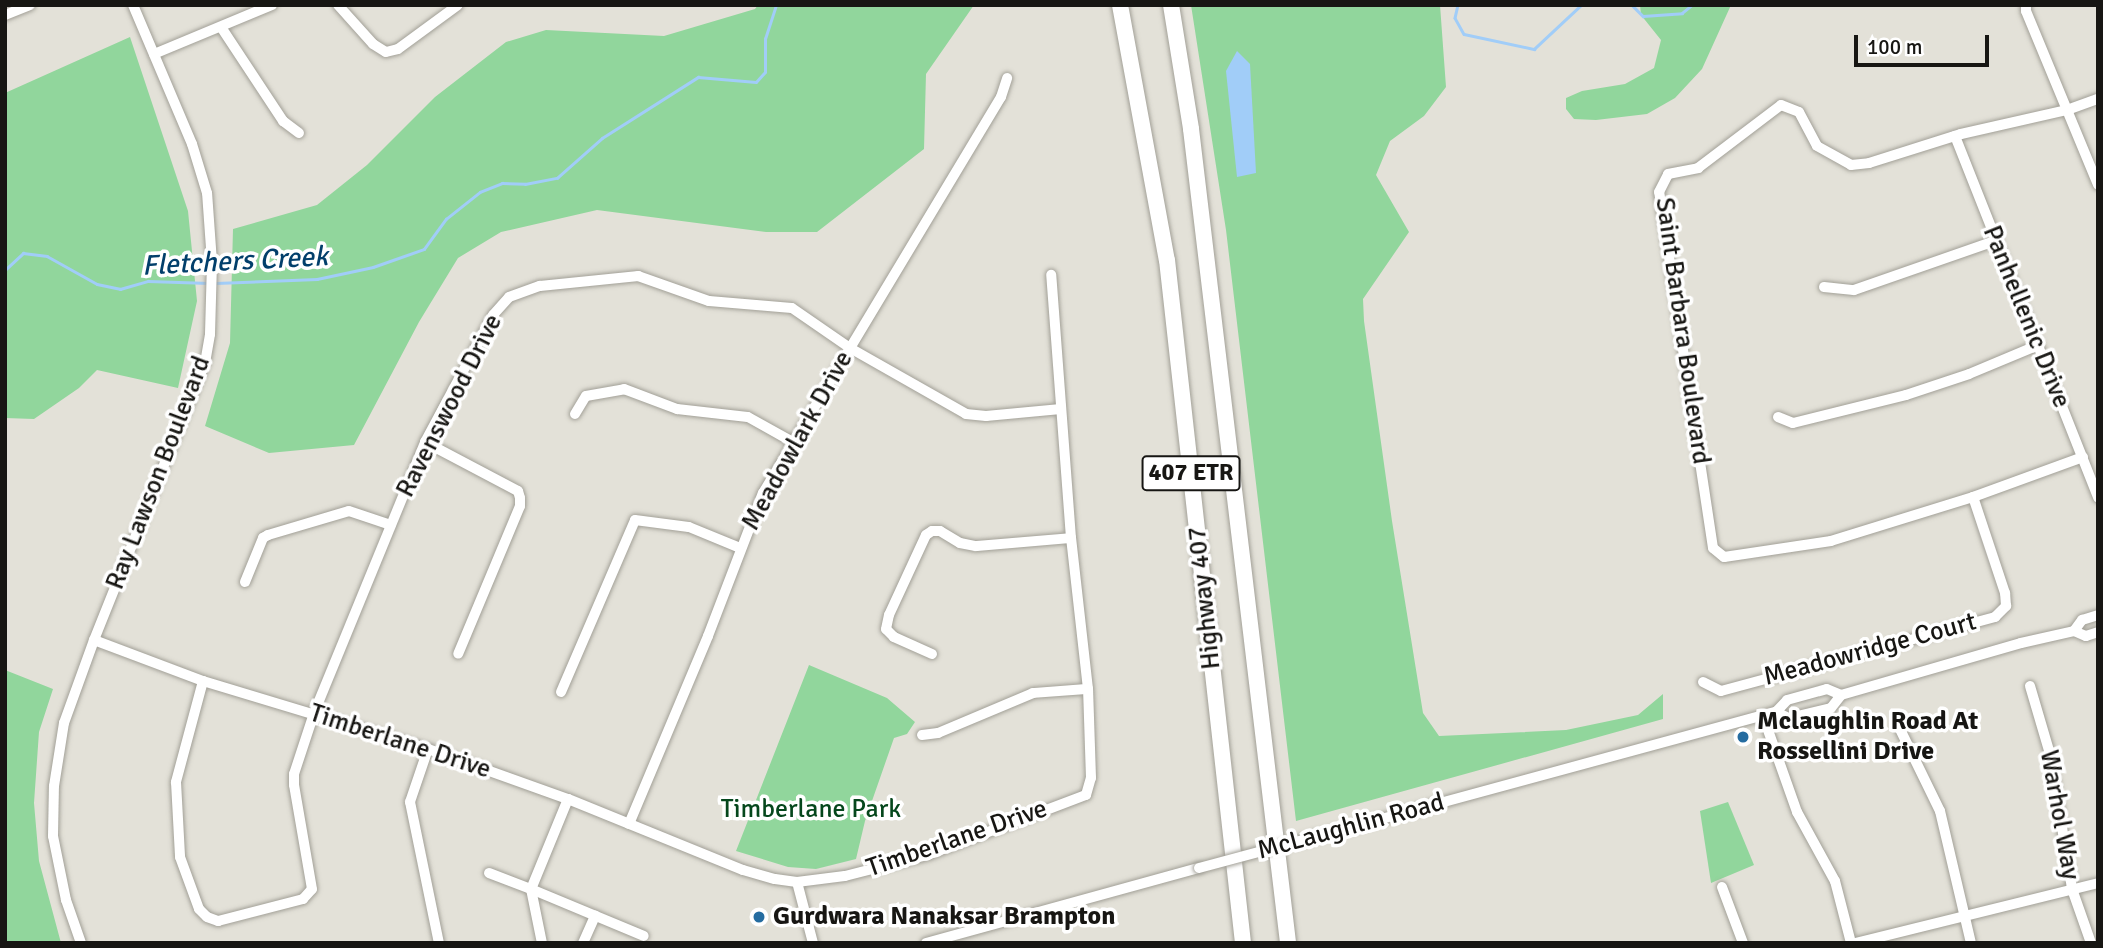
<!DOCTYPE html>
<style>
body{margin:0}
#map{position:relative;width:2103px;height:948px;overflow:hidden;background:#e3e1d8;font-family:Signika,sans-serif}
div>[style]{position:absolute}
.green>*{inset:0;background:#91d69c}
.water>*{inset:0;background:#a1cdf8}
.stream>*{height:2.5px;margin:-1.25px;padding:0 1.25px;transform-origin:1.25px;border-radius:1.25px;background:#a1cdf8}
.roads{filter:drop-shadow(0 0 2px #a2a097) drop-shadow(0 0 2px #a2a097)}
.minor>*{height:10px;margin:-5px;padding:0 5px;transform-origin:5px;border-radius:5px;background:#fff}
.highway>*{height:16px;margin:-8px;padding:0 8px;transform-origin:8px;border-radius:8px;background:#fff}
.bridges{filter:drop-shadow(0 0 2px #a2a097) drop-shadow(0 0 2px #a2a097)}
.minor-bridge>*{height:10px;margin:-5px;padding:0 5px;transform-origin:5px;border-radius:5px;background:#fff}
.dots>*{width:19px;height:19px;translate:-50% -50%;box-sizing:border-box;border:4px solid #fff;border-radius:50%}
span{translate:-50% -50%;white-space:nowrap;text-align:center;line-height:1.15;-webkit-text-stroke:7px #fff;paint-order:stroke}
.shield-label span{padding:2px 5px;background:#fff;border:2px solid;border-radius:5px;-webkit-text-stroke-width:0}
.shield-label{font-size:24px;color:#171613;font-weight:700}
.street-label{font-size:26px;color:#171613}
.poi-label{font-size:26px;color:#171613;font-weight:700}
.left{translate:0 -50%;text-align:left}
.park-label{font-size:26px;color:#05471c}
.water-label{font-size:28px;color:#023f6b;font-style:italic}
.frame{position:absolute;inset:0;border:7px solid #171613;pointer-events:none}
.scale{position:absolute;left:1854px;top:35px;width:135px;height:32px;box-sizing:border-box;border:4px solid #171613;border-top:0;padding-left:9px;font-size:21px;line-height:24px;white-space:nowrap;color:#171613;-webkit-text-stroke:5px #fff;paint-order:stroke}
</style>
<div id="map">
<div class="green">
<i style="clip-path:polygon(758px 5px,974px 5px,926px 74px,924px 149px,817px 232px,766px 232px,597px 210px,501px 232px,458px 258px,419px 322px,354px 445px,269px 453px,205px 426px,230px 343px,233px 229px,317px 205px,367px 165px,435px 97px,506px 42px,546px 30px,664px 36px,755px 9px)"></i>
<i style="clip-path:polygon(1191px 5px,1440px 5px,1446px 87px,1424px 116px,1390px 141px,1376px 175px,1409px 232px,1363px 299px,1364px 321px,1392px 521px,1423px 713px,1439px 736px,1566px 730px,1638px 715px,1663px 694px,1663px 719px,1296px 821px,1226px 230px)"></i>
<i style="clip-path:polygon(1640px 5px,1731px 5px,1702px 69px,1675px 98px,1647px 114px,1596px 120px,1574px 119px,1566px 109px,1566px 98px,1582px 91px,1625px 84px,1654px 68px,1661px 40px,1641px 15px)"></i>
<i style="clip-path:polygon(130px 37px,188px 211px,197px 301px,178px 388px,97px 370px,79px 388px,34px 419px,5px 418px,5px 93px)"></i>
<i style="clip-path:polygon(809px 665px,887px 698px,915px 722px,907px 734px,894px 738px,865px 821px,856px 859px,816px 869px,788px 867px,736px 851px)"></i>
<i style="clip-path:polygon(5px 670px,53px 689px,39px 732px,34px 803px,39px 861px,61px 943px,5px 943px)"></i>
<i style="clip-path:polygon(1728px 802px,1754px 865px,1711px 883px,1700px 811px)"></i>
</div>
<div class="water">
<i style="clip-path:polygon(1237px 51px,1250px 64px,1256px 173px,1237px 177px,1226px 71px)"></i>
</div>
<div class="stream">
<i style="left:1458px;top:5px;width:13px;rotate:103deg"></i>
<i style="left:1455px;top:18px;width:18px;rotate:61deg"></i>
<i style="left:1464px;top:34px;width:72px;rotate:12.1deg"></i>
<i style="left:1534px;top:49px;width:64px;rotate:-43.1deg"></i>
<i style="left:1632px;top:5px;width:16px;rotate:45deg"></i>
<i style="left:1643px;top:16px;width:39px;rotate:-4deg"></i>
<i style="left:1682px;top:13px;width:13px;rotate:-39deg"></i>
<i style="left:5px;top:270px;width:25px;rotate:-43deg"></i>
<i style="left:23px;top:253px;width:24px;rotate:7deg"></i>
<i style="left:47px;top:256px;width:57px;rotate:29.2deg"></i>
<i style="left:97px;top:284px;width:24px;rotate:12deg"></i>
<i style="left:120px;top:289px;width:29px;rotate:-16deg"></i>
<i style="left:148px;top:281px;width:61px;rotate:1.9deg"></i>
<i style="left:216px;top:283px;width:101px;rotate:-2.3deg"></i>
<i style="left:317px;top:279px;width:57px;rotate:-12.1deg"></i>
<i style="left:373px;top:267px;width:54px;rotate:-19.4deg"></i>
<i style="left:424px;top:249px;width:37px;rotate:-54deg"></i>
<i style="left:446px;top:219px;width:43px;rotate:-38.5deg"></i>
<i style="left:480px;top:192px;width:24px;rotate:-22deg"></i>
<i style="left:502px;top:183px;width:23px;rotate:2deg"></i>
<i style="left:525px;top:184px;width:33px;rotate:-11deg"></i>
<i style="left:557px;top:178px;width:60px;rotate:-41.6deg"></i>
<i style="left:602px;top:138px;width:114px;rotate:-32.4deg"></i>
<i style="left:698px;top:77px;width:58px;rotate:4.9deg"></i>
<i style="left:756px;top:82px;width:13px;rotate:-48deg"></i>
<i style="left:765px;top:72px;width:33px;rotate:-90deg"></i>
<i style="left:765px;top:39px;width:36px;rotate:-72deg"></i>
</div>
<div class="roads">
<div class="minor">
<i style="left:338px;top:5px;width:52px;rotate:48.1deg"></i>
<i style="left:373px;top:44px;width:15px;rotate:32deg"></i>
<i style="left:386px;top:52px;width:12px;rotate:-14deg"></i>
<i style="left:398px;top:49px;width:74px;rotate:-36.3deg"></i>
<i style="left:2026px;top:5px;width:6px;rotate:90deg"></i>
<i style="left:2026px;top:11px;width:188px;rotate:67.5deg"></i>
<i style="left:5px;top:15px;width:27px;rotate:-22deg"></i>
<i style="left:221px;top:27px;width:113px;rotate:56.6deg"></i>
<i style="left:283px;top:121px;width:20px;rotate:37deg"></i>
<i style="left:154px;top:54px;width:128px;rotate:-22.6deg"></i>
<i style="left:1955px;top:136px;width:389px;rotate:68.4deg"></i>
<i style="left:1824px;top:287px;width:30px;rotate:6deg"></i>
<i style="left:1854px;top:290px;width:149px;rotate:-19.2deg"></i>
<i style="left:575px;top:414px;width:21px;rotate:-59deg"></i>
<i style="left:586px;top:396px;width:39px;rotate:-10deg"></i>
<i style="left:624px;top:389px;width:57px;rotate:20.7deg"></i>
<i style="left:677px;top:409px;width:71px;rotate:6.4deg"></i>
<i style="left:748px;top:417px;width:51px;rotate:29.1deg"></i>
<i style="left:1778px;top:417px;width:16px;rotate:22deg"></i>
<i style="left:1793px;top:423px;width:116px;rotate:-13.9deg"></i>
<i style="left:1906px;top:395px;width:66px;rotate:-18.4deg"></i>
<i style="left:1969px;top:374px;width:73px;rotate:-22.7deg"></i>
<i style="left:425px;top:442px;width:105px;rotate:27.8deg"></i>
<i style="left:518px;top:491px;width:7px;rotate:74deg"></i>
<i style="left:520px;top:498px;width:8px;rotate:90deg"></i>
<i style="left:520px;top:506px;width:160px;rotate:112.7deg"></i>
<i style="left:2083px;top:457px;width:117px;rotate:160deg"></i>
<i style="left:1973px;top:497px;width:149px;rotate:162.8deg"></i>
<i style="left:1831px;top:541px;width:108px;rotate:171.5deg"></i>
<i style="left:1724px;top:557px;width:14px;rotate:-141deg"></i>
<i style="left:1713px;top:548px;width:360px;rotate:-98.6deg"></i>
<i style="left:1659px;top:192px;width:20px;rotate:-63deg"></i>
<i style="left:1668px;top:174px;width:31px;rotate:-11deg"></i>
<i style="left:1698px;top:168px;width:104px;rotate:-37.2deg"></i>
<i style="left:1781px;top:105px;width:19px;rotate:21deg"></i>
<i style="left:1799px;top:112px;width:38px;rotate:62deg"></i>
<i style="left:1817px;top:146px;width:39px;rotate:29deg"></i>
<i style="left:1851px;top:165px;width:18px;rotate:-6deg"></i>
<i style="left:1869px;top:163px;width:96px;rotate:-17.5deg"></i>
<i style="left:1961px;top:134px;width:109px;rotate:-12.8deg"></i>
<i style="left:2067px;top:110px;width:33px;rotate:-20deg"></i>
<i style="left:245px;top:582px;width:48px;rotate:-67.8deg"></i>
<i style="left:263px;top:538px;width:6px;rotate:-31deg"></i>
<i style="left:268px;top:535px;width:84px;rotate:-16.5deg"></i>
<i style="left:349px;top:511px;width:44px;rotate:18.4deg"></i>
<i style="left:2074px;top:631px;width:14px;rotate:-54deg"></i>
<i style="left:2082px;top:620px;width:17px;rotate:-17deg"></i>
<i style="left:94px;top:640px;width:116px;rotate:20.6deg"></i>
<i style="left:203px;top:681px;width:235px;rotate:16.8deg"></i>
<i style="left:428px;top:749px;width:149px;rotate:19.7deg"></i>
<i style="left:568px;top:799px;width:189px;rotate:22.1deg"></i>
<i style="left:743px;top:870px;width:33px;rotate:16deg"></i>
<i style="left:775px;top:879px;width:22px;rotate:8deg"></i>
<i style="left:797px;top:882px;width:48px;rotate:-7.1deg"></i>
<i style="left:845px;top:876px;width:85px;rotate:-14.4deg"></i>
<i style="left:927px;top:855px;width:170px;rotate:-20.7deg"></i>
<i style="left:1086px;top:795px;width:18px;rotate:-74deg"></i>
<i style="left:1091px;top:778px;width:89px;rotate:-91.9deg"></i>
<i style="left:1088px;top:689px;width:152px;rotate:-96.4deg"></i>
<i style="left:1071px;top:538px;width:264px;rotate:-94.3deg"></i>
<i style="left:932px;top:654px;width:42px;rotate:-155.9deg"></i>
<i style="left:894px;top:637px;width:11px;rotate:-135deg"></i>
<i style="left:886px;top:629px;width:14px;rotate:-78deg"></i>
<i style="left:889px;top:615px;width:88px;rotate:-65.2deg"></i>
<i style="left:926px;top:535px;width:7px;rotate:-34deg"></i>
<i style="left:932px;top:531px;width:8px"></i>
<i style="left:940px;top:531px;width:23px;rotate:31deg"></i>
<i style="left:960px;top:543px;width:16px;rotate:11deg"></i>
<i style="left:976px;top:546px;width:95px;rotate:-4.8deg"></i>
<i style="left:203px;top:681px;width:105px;rotate:105deg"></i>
<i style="left:176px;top:782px;width:75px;rotate:86.9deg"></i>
<i style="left:180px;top:857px;width:55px;rotate:69.9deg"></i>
<i style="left:199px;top:909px;width:11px;rotate:45deg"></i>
<i style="left:207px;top:917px;width:12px;rotate:20deg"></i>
<i style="left:218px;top:921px;width:88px;rotate:-14.5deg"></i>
<i style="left:303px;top:899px;width:13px;rotate:-48deg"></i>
<i style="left:312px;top:889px;width:106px;rotate:-99.8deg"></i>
<i style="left:294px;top:785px;width:11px;rotate:-90deg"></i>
<i style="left:294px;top:774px;width:64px;rotate:-71.8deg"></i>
<i style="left:314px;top:713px;width:293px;rotate:-67.7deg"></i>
<i style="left:425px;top:442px;width:144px;rotate:-61.8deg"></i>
<i style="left:493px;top:315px;width:24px;rotate:-48deg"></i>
<i style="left:509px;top:297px;width:33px;rotate:-20deg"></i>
<i style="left:540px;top:286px;width:99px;rotate:-5.8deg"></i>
<i style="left:638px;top:276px;width:75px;rotate:19.4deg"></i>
<i style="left:709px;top:301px;width:83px;rotate:4.8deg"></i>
<i style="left:792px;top:308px;width:70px;rotate:34.6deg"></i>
<i style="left:850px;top:348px;width:133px;rotate:29.6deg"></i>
<i style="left:966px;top:414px;width:20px;rotate:6deg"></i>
<i style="left:986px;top:416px;width:75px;rotate:-5.3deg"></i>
<i style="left:1703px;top:682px;width:20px;rotate:27deg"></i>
<i style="left:1721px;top:691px;width:284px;rotate:-15.1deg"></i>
<i style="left:1995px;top:617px;width:16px;rotate:-45deg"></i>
<i style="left:2006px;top:606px;width:13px;rotate:-94deg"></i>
<i style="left:2005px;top:593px;width:101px;rotate:-108.4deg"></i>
<i style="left:2030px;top:686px;width:71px;rotate:73.6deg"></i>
<i style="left:2050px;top:754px;width:137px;rotate:80.7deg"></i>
<i style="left:2072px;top:889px;width:57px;rotate:70.6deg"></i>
<i style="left:561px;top:692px;width:187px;rotate:-66.7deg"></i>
<i style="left:635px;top:520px;width:54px;rotate:7.4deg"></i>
<i style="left:689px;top:527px;width:55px;rotate:22.4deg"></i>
<i style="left:1776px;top:712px;width:14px;rotate:25deg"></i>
<i style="left:1789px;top:718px;width:43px;rotate:-13.4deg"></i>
<i style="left:1831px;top:708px;width:16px;rotate:-52deg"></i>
<i style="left:1841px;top:695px;width:187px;rotate:-16.1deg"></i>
<i style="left:2021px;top:643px;width:54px;rotate:-12.8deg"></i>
<i style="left:2074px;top:631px;width:13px;rotate:23deg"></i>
<i style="left:2086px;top:636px;width:13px;rotate:-18deg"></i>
<i style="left:1763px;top:716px;width:102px;rotate:70.5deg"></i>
<i style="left:1797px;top:812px;width:79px;rotate:61.2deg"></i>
<i style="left:1835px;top:881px;width:64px;rotate:75.5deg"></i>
<i style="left:1898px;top:725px;width:96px;rotate:64deg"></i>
<i style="left:1940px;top:811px;width:136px;rotate:76.8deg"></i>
<i style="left:922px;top:735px;width:16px;rotate:-7deg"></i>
<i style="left:938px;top:733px;width:103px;rotate:-22.8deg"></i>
<i style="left:1033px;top:693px;width:55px;rotate:-4.2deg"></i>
<i style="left:428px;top:749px;width:56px;rotate:108.8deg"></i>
<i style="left:410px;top:802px;width:144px;rotate:78.4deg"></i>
<i style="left:568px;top:799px;width:97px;rotate:112.3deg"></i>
<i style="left:531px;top:889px;width:122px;rotate:22.6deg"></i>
<i style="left:629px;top:824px;width:204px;rotate:-67.2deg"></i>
<i style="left:708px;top:636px;width:153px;rotate:-69deg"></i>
<i style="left:763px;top:493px;width:462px;rotate:-59deg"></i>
<i style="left:1001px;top:97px;width:20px;rotate:-72deg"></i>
<i style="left:1315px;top:837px;width:478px;rotate:-15.2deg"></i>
<i style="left:1776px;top:712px;width:16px;rotate:-47deg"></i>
<i style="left:1787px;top:700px;width:41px;rotate:-15.4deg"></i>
<i style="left:1827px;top:689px;width:15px;rotate:23deg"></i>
<i style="left:489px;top:873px;width:45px;rotate:20.9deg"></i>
<i style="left:531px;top:889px;width:55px;rotate:78.5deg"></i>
<i style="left:797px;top:882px;width:63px;rotate:75.3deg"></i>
<i style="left:1722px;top:887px;width:60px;rotate:69.4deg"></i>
<i style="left:81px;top:943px;width:46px;rotate:-109.2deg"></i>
<i style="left:66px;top:900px;width:65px;rotate:-101.5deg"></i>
<i style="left:53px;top:836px;width:50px;rotate:-88.9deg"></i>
<i style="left:54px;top:786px;width:64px;rotate:-81deg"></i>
<i style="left:64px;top:723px;width:88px;rotate:-70.1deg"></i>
<i style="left:94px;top:640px;width:298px;rotate:-68.2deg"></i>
<i style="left:205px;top:363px;width:29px;rotate:-80deg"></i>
<i style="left:210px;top:334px;width:72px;rotate:-88.4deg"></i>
<i style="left:212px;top:262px;width:69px;rotate:-94.1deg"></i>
<i style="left:207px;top:193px;width:51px;rotate:-107deg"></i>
<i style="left:192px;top:144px;width:151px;rotate:-113deg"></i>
<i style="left:583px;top:943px;width:30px;rotate:-66deg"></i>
<i style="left:926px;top:943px;width:283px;rotate:-15.4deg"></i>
<i style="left:1856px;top:943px;width:249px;rotate:-13.9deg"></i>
</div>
<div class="highway">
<i style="left:1120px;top:5px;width:259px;rotate:79.6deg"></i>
<i style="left:1167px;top:260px;width:687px;rotate:83.65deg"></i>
<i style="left:1171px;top:5px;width:126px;rotate:80.8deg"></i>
<i style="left:1191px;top:129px;width:820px;rotate:83.2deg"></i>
</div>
</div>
<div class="bridges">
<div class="minor-bridge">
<i style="left:1199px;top:868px;width:120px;rotate:-15deg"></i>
</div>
</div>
<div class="dots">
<i style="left:1743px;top:737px;background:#256ca0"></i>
<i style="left:759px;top:917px;background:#256ca0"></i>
</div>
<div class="shield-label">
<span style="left:1191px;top:473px">407 ETR</span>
</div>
<div class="street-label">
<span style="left:2026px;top:317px;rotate:68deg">Panhellenic Drive</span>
<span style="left:1682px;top:331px;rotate:82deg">Saint Barbara Boulevard</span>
<span style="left:450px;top:406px;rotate:-63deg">Ravenswood Drive</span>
<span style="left:798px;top:441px;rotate:-61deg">Meadowlark Drive</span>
<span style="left:159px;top:473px;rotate:-69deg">Ray Lawson Boulevard</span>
<span style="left:1205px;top:598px;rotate:-96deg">Highway 407</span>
<span style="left:1870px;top:650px;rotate:-15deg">Meadowridge Court</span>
<span style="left:400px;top:742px;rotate:18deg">Timberlane Drive</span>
<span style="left:2059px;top:815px;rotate:80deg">Warhol Way</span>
<span style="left:1351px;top:827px;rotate:-15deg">McLaughlin Road</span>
<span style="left:957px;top:839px;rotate:-19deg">Timberlane Drive</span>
</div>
<div class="poi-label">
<span class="left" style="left:1757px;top:737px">Mclaughlin Road At<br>Rossellini Drive</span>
<span class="left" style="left:773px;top:917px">Gurdwara Nanaksar Brampton</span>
</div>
<div class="park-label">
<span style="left:811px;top:810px">Timberlane Park</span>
</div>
<div class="water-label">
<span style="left:235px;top:261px;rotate:-3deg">Fletchers Creek</span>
</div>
<div class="frame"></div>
<div class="scale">100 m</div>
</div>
